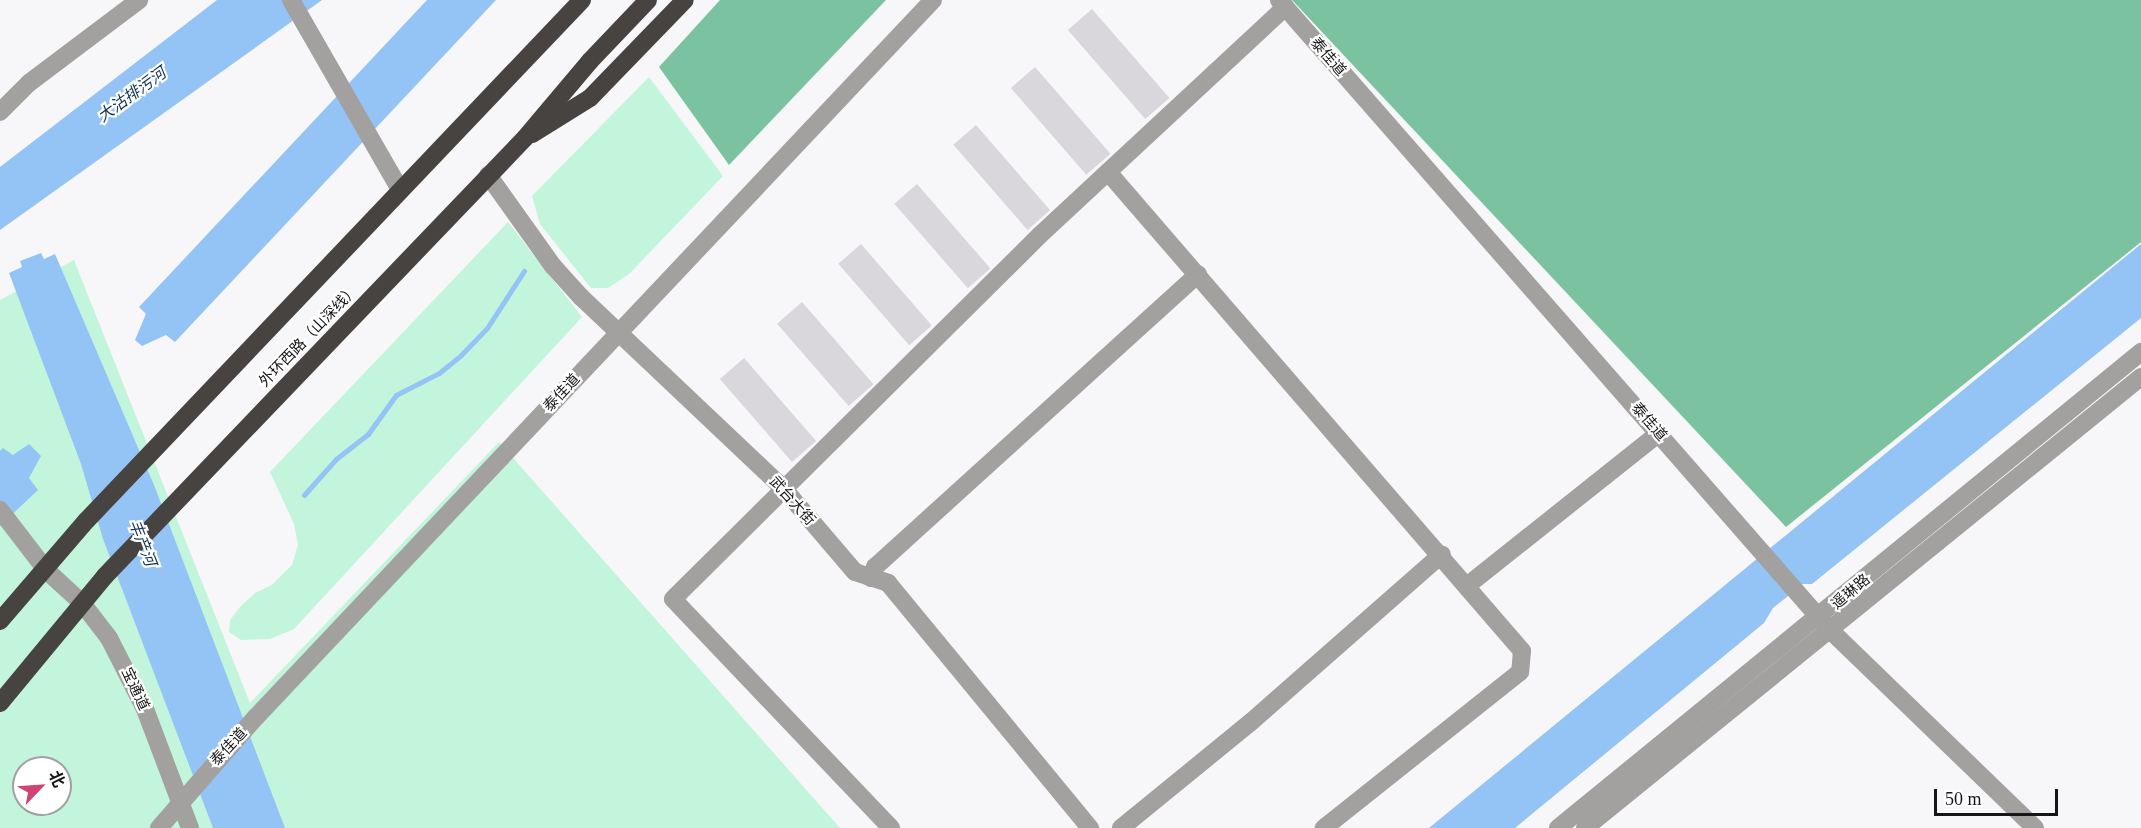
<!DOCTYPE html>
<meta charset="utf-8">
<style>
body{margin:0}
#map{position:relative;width:2141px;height:828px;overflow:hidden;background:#f7f6f9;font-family:"Times New Roman","Noto Sans SC",serif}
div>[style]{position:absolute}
.green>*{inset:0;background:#c2f5dc}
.forest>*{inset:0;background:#7bc2a1}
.water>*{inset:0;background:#94c4f5}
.stream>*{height:5px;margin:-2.5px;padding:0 2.5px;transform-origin:2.5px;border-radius:2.5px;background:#94c4f5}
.building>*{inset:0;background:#d9d7db;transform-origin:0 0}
.minor>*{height:18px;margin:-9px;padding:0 9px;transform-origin:9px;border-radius:9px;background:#a2a1a0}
.highway>*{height:18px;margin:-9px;padding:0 9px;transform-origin:9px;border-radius:9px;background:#464341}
span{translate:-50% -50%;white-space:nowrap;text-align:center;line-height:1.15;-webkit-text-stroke:4.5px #fff;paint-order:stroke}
.street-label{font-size:15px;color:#161517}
.water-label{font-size:16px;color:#113353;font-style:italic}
.north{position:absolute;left:12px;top:756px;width:60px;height:60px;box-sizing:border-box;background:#fff;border:2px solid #a2a1a2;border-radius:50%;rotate:65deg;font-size:16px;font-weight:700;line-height:24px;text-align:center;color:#161517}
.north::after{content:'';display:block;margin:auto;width:21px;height:27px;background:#d04373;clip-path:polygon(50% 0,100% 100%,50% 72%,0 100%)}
.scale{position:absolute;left:1934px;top:789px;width:124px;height:27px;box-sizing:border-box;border:3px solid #161517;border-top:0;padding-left:8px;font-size:18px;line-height:21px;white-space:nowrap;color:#161517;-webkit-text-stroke:4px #fff;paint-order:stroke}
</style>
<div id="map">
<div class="green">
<i style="clip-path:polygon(649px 77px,723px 176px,629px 274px,608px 288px,591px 288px,540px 224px,532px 196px)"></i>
<i style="clip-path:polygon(508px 222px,582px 317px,294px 629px,270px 639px,241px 640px,229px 632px,230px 620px,240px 607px,255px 593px,272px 585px,292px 565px,298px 545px,294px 524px,270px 472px)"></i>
<i style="clip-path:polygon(evenodd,74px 260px,250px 703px,499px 442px,840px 828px,0 828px,0 300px,74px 260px,24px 768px,60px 768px,60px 804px,24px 804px,24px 768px)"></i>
</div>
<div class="forest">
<i style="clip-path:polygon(720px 0,886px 0,729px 165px,659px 67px)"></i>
<i style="clip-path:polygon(1292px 0,2141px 0,2141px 242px,1786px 527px)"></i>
</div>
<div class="water">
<i style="clip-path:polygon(217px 0,322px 0,0 230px,0 167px)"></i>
<i style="clip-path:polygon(427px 0,496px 0,175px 342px,166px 335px,142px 346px,135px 340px,146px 314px,139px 307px)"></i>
<i style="clip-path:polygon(2141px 244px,2141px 318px,1812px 584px,1803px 584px,1773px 608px,1764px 623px,1515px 828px,1429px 828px)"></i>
<i style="clip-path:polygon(41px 253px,44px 259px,55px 254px,154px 485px,285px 828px,213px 828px,103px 539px,81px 464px,9px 273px,22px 267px,20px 261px)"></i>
<i style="clip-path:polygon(29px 444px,41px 456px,29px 478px,38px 490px,0 526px,0 451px,3px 448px,13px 455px)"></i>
</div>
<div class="stream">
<i style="left:304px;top:495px;width:48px;rotate:-48.4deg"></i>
<i style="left:336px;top:459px;width:41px;rotate:-38deg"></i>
<i style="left:368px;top:434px;width:48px;rotate:-54.3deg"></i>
<i style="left:396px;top:395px;width:48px;rotate:-27.1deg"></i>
<i style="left:439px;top:373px;width:28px;rotate:-39deg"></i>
<i style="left:461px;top:355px;width:37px;rotate:-46deg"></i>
<i style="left:487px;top:328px;width:68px;rotate:-57deg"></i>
</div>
<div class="building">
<i style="left:1092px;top:9px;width:118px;height:32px;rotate:49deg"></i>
<i style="left:1035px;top:67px;width:115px;height:32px;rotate:49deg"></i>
<i style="left:976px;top:125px;width:113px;height:30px;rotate:49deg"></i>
<i style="left:917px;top:184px;width:112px;height:30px;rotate:49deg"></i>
<i style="left:861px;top:244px;width:108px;height:30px;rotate:49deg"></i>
<i style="left:802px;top:302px;width:109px;height:33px;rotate:49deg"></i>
<i style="left:744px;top:358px;width:110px;height:32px;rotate:49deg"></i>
</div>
<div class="minor">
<i style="left:291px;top:0;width:220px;rotate:60.1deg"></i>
<i style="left:1279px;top:0;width:837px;rotate:48.83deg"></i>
<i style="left:1830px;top:630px;width:285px;rotate:44deg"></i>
<i style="left:0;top:112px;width:41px;rotate:-45deg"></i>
<i style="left:29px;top:83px;width:138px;rotate:-37deg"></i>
<i style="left:1108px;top:172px;width:633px;rotate:49.16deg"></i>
<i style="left:1522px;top:651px;width:21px;rotate:95deg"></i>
<i style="left:1520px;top:672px;width:251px;rotate:141.5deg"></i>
<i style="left:488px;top:175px;width:112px;rotate:54.5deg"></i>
<i style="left:553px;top:266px;width:42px;rotate:47.9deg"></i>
<i style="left:581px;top:297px;width:279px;rotate:43.4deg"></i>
<i style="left:784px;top:489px;width:109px;rotate:49.5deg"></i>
<i style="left:855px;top:572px;width:35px;rotate:18deg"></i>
<i style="left:888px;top:583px;width:318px;rotate:50.5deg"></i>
<i style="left:0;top:510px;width:76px;rotate:52.5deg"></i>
<i style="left:46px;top:570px;width:49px;rotate:42.5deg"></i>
<i style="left:82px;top:603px;width:44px;rotate:52.4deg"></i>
<i style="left:109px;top:638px;width:80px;rotate:63.1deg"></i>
<i style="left:145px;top:709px;width:127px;rotate:69.3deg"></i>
<i style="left:871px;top:578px;width:12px;rotate:-70deg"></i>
<i style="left:875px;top:567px;width:436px;rotate:-42.2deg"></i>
<i style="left:1468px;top:585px;width:244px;rotate:-38.5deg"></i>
<i style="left:159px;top:828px;width:147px;rotate:-48.9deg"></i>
<i style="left:256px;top:717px;width:986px;rotate:-46.64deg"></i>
<i style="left:891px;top:828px;width:316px;rotate:-133.6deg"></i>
<i style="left:673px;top:599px;width:517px;rotate:-44.76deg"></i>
<i style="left:1040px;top:235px;width:335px;rotate:-42.9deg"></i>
<i style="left:1121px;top:828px;width:168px;rotate:-39.2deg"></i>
<i style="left:1251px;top:722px;width:254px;rotate:-41.3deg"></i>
<i style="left:1558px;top:828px;width:753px;rotate:-39.23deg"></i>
<i style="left:1585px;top:828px;width:716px;rotate:-39.05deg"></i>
</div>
<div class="highway">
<i style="left:532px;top:134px;width:68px;rotate:-31.8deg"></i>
<i style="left:590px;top:98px;width:136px;rotate:-45.9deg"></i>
<i style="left:0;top:621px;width:133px;rotate:-49.3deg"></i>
<i style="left:87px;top:520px;width:718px;rotate:-46.41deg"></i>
<i style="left:0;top:703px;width:165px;rotate:-50.4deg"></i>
<i style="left:105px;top:576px;width:607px;rotate:-46.2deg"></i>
<i style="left:525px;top:138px;width:101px;rotate:-49.8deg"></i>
<i style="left:590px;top:61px;width:84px;rotate:-46.4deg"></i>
</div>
<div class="street-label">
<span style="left:1328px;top:57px;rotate:49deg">泰佳道</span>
<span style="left:309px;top:336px;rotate:-46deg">外环西路（山深线）</span>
<span style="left:562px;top:393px;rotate:-47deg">泰佳道</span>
<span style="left:1649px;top:422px;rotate:49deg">泰佳道</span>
<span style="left:792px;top:501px;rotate:48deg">武台大街</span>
<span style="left:1851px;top:592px;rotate:-40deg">遥琳路</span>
<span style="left:135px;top:689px;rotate:65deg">宝通道</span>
<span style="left:229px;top:747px;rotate:-47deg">泰佳道</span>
</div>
<div class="water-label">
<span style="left:132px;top:95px;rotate:-36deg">大沽排污河</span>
<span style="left:142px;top:543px;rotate:69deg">丰产河</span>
</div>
<div class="north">北</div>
<div class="scale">50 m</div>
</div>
